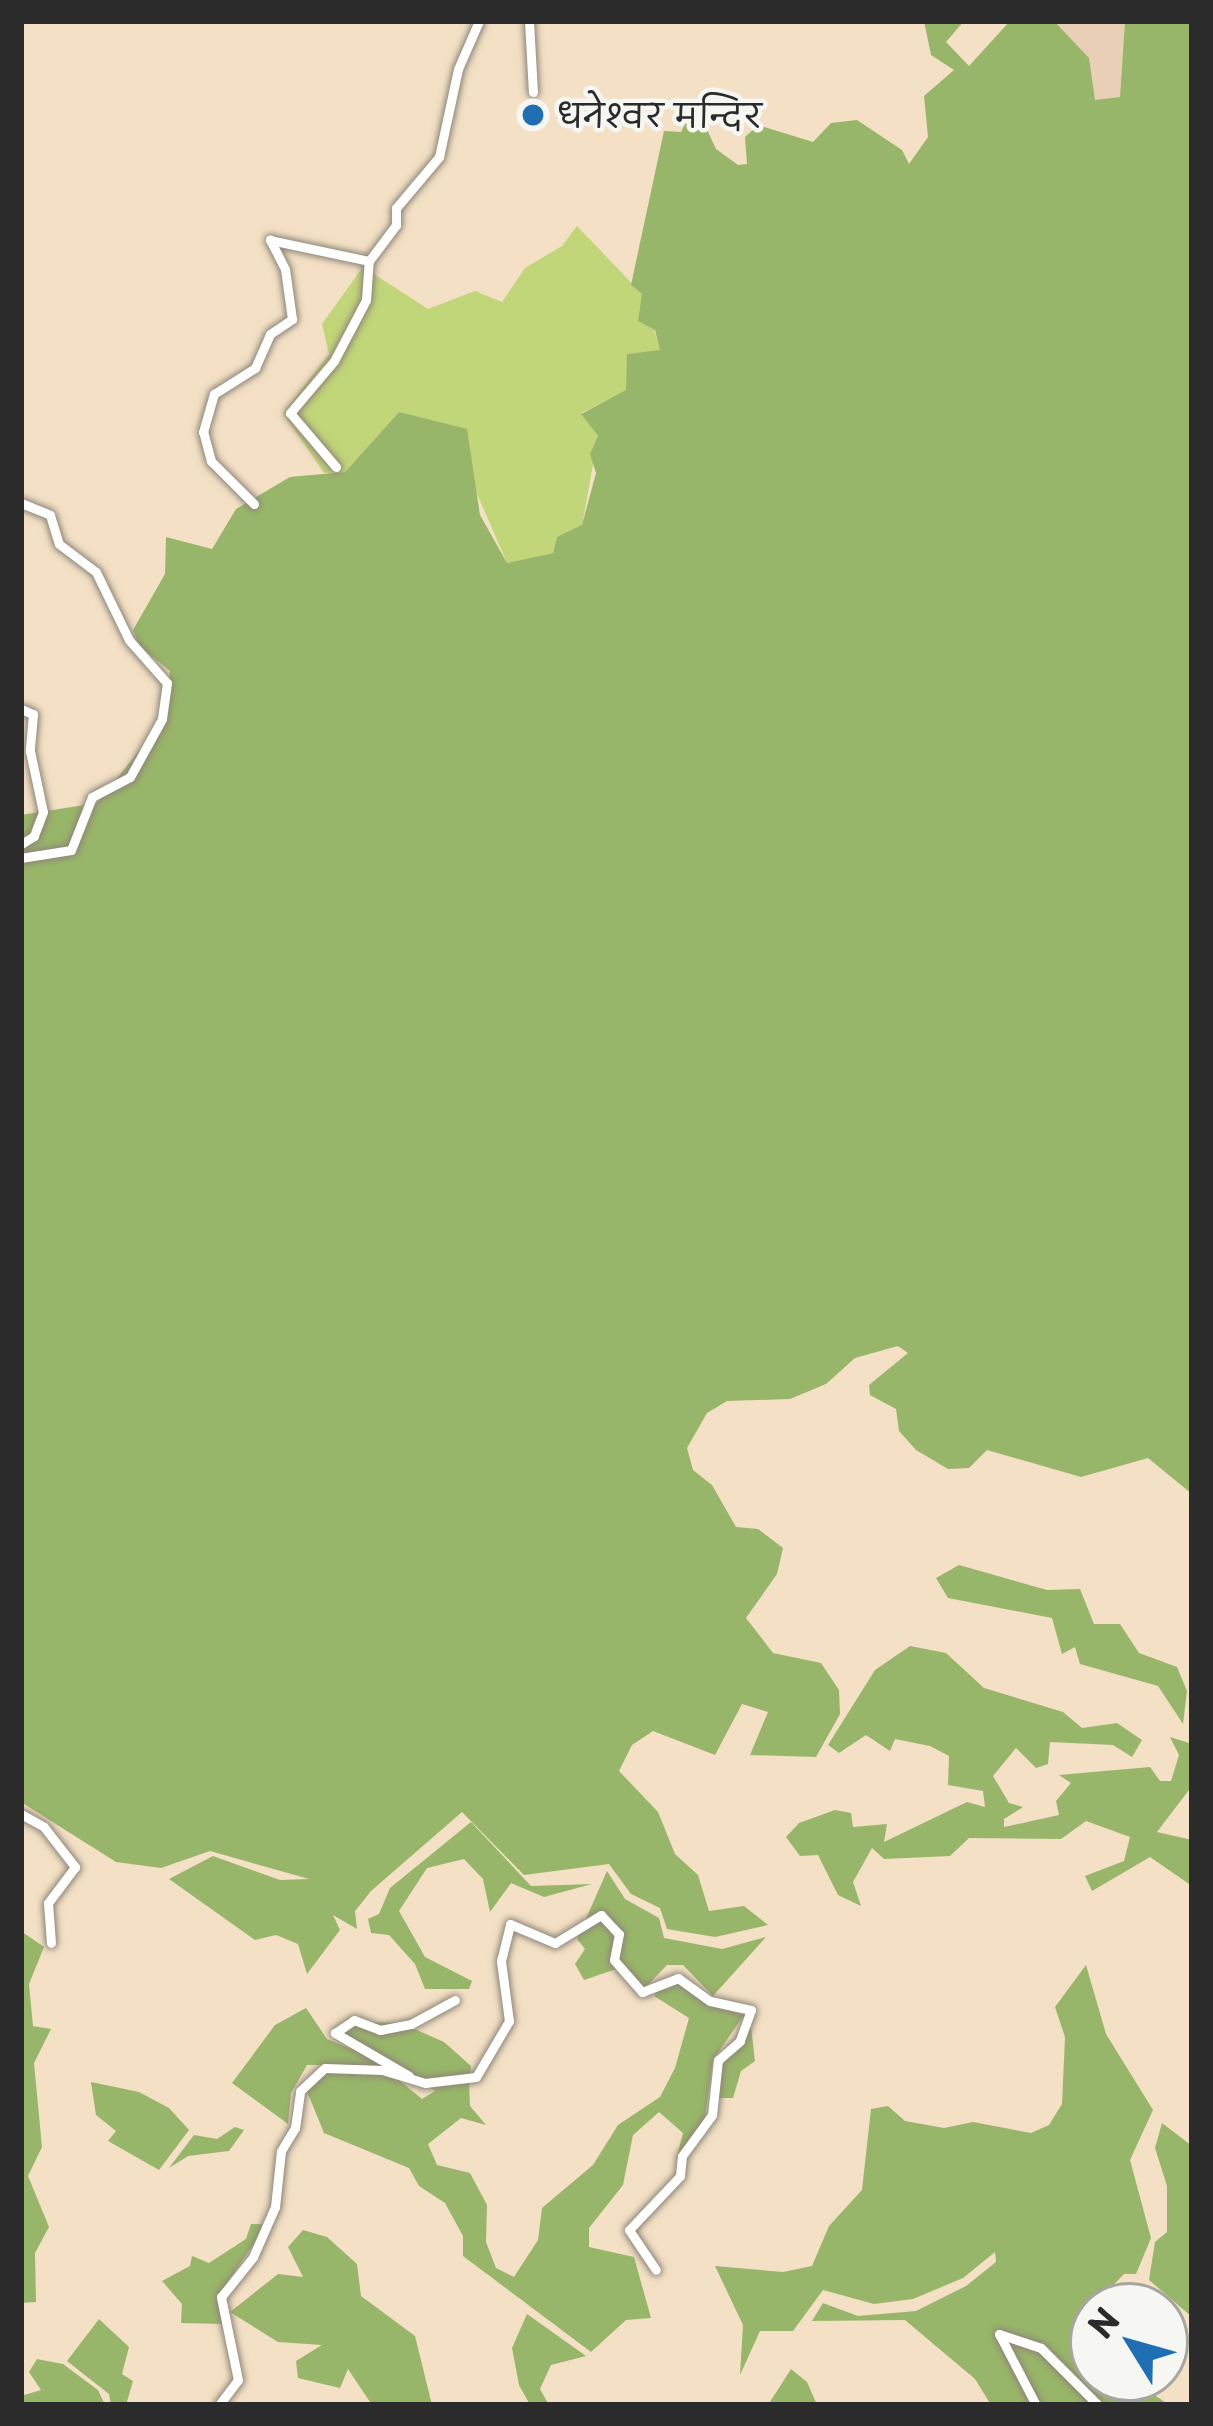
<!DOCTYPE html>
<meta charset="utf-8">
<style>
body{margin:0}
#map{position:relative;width:1213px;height:2426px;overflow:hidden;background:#f3e0c5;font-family:"Playpen Sans","Playpen Sans Deva",sans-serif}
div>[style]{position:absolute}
.built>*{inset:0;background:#e8cfb6}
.green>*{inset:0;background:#c1d579}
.forest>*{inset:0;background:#98b669}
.roads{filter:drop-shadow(0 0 3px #8f8678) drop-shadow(0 0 3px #8f8678)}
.street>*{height:9px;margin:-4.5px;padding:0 4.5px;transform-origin:4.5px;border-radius:4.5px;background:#fff}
.dots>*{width:33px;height:33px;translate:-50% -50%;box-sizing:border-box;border:6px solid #f6f6f2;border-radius:50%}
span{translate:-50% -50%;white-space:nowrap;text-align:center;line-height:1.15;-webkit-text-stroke:9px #f6f6f2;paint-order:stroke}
.poi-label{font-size:33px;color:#2b2b2b}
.left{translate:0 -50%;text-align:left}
.frame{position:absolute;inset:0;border:24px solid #2b2b2b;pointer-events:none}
.north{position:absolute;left:1069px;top:2282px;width:120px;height:120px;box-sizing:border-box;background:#f6f6f2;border:3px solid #a5a5a2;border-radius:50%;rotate:307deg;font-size:33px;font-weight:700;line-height:48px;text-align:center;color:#2b2b2b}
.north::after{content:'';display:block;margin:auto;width:42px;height:54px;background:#1f6fb2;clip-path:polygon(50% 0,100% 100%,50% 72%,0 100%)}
</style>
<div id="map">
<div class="built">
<i style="clip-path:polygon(1054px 21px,1125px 21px,1120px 97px,1094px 100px,1089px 58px)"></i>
</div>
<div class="green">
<i style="clip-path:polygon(577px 226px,642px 294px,661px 351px,627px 354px,627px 390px,581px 413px,598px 436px,582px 526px,557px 537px,553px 553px,507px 563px,475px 489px,399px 412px,345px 472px,324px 473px,283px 413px,329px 354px,322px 324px,363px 267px,428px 309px,475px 291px,502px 302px,525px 268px,562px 246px)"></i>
</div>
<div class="forest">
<i style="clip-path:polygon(924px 21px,964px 21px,946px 42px,969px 66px,1010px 21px,1054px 21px,1089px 58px,1095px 100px,1120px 97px,1125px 21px,1192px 21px,1192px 1494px,1148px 1458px,1081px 1477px,987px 1450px,969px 1468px,948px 1469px,916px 1450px,899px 1431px,896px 1409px,870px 1395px,869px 1385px,908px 1353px,898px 1346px,855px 1358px,826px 1384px,790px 1399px,727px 1401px,707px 1413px,687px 1448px,693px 1470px,712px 1485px,736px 1527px,758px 1529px,783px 1548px,777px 1574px,746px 1618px,773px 1653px,821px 1663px,839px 1690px,840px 1714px,816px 1757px,750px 1755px,768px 1712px,742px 1704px,715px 1755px,653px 1731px,632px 1745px,619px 1771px,658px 1812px,675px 1854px,698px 1875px,709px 1911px,744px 1906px,768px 1925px,715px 1937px,667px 1929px,660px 1908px,631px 1894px,609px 1864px,524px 1875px,462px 1812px,371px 1891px,355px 1911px,357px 1929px,333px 1915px,340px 1930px,307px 1974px,298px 1944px,276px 1935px,255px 1940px,169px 1879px,213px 1856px,280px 1880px,309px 1879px,210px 1851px,161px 1868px,116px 1862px,21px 1802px,21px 815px,97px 803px,164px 720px,170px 671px,139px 646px,133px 630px,165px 574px,166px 537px,212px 549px,236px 509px,290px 477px,345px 472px,399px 412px,467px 429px,480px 515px,507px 563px,553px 553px,557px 537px,582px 525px,596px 473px,590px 454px,598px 436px,581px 414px,626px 390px,627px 354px,660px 350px,655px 330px,638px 321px,642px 294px,631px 285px,664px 131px,681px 132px,695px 104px,716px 149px,738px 165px,747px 164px,745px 137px,758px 125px,813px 142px,831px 123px,857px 120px,902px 150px,909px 164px,928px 137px,924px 96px,954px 70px,931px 55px)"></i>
<i style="clip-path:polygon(959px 1565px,1047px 1590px,1080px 1589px,1094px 1624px,1120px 1624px,1139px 1653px,1177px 1667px,1187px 1691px,1183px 1724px,1158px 1686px,1080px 1664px,1075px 1647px,1062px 1654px,1052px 1618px,948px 1598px,936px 1578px)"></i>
<i style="clip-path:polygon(910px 1646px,946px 1653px,984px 1688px,1063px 1712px,1082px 1728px,1117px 1723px,1142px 1740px,1132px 1757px,1113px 1745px,1050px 1742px,1048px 1764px,1036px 1768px,1016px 1748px,993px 1776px,1009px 1803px,1023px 1807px,1004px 1819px,1004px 1827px,1059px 1815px,1056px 1801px,1071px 1783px,1059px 1775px,1150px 1767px,1160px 1781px,1171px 1781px,1179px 1755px,1170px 1737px,1192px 1744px,1192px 1786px,1157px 1832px,1192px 1840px,1192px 1886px,1150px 1857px,1092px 1891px,1085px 1876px,1124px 1861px,1130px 1837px,1086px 1821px,1061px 1839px,969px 1838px,950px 1856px,884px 1859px,872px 1848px,853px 1882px,861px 1906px,838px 1895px,818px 1855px,800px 1856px,786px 1837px,799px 1823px,835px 1810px,851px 1813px,853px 1827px,887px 1824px,884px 1842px,967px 1802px,985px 1807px,983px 1791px,948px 1785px,949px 1756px,930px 1746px,895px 1739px,890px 1751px,866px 1735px,839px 1753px,828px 1745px,875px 1670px)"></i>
<i style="clip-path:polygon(471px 1822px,531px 1886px,592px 1884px,544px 1897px,511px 1883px,490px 1912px,483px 1879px,464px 1859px,427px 1868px,399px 1911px,425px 1957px,472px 1981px,469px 1989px,425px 1989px,415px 1964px,389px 1935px,371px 1933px,368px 1919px,379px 1914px,390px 1888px)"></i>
<i style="clip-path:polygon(607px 1871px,625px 1899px,659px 1918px,664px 1938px,722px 1949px,766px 1937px,713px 1996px,683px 1965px,667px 1965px,645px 1988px,625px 1966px,584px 1980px,575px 1964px,585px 1949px,577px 1939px)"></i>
<i style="clip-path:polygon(21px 1931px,44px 1947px,29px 1984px,33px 2026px,51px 2029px,34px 2063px,42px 2147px,28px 2176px,49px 2227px,35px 2253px,36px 2302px,21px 2303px)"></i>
<i style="clip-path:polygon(1086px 1965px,1106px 2034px,1153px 2110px,1130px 2160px,1151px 2238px,1136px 2274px,1124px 2274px,1093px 2306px,1093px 2378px,1130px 2378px,1169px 2405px,1192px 2405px,1094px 2405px,1072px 2379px,1091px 2405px,991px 2405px,975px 2379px,905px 2320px,812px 2321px,823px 2303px,858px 2316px,916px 2311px,966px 2286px,996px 2262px,995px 2252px,963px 2278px,913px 2299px,874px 2304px,823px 2290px,793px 2331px,760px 2331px,740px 2375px,743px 2325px,715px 2266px,783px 2272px,812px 2266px,829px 2226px,862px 2190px,871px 2109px,888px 2106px,905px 2121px,944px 2128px,973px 2122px,1031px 2133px,1049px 2125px,1062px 2104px,1065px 2037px,1055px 2007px)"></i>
<i style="clip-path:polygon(661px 1982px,690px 1983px,704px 2003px,744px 2015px,713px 2060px,705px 2117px,691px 2140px,677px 2156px,683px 2133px,659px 2112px,633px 2135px,623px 2185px,589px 2228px,589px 2247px,634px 2257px,651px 2318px,626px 2320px,591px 2352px,463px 2256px,463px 2236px,445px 2203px,419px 2186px,409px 2168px,324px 2133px,304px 2084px,317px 2070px,389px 2072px,422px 2099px,435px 2091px,425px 2085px,469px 2082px,470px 2106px,486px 2125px,461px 2118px,428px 2144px,437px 2165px,470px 2173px,487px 2205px,486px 2242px,496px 2268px,514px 2277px,538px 2240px,542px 2208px,593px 2165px,618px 2125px,660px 2097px,675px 2068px,689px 2018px,654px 1996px)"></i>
<i style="clip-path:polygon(306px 2008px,327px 2039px,390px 2065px,307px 2065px,291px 2093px,288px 2124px,232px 2083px,275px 2025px)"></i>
<i style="clip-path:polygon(354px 2022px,401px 2023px,444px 2042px,471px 2066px,470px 2075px,426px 2080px,407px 2071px,343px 2039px,343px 2025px)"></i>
<i style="clip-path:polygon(751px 2027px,755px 2061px,741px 2071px,733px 2098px,718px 2098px,721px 2065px)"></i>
<i style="clip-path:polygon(91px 2082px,139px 2092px,169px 2108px,189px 2130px,159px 2170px,108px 2141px,116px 2131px,96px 2115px)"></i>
<i style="clip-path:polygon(1162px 2123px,1192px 2146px,1192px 2317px,1149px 2280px,1155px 2242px,1167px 2232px,1167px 2186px,1155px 2148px)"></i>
<i style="clip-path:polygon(235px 2127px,244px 2130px,229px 2151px,188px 2156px,169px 2168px,194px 2135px,217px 2139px)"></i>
<i style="clip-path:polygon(251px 2224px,262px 2224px,262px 2232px,222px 2290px,224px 2324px,181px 2323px,182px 2304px,162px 2281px,190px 2266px,192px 2256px,209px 2263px,246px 2239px)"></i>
<i style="clip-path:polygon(303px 2230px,327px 2237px,357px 2264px,361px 2296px,415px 2336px,432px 2405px,372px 2405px,348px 2369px,340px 2388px,298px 2378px,296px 2361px,322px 2345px,278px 2342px,230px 2312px,278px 2274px,303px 2277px,288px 2247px)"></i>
<i style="clip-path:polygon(527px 2314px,586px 2356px,551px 2365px,540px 2389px,549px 2405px,530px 2405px,519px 2385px,512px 2348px)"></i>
<i style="clip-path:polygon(99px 2319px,129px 2347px,122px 2374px,133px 2381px,126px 2405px,111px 2405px,109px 2394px,67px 2361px)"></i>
<i style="clip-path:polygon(37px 2359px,63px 2364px,98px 2390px,105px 2405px,21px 2405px,21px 2396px,41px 2390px,29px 2372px)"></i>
<i style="clip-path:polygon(791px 2369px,807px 2382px,817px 2405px,768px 2405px)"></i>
</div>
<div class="roads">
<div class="street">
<i style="left:529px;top:21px;width:71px;rotate:86.8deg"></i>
<i style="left:336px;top:467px;width:71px;rotate:-130.4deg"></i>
<i style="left:290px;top:413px;width:68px;rotate:-49.8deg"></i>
<i style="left:334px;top:361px;width:69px;rotate:-62.3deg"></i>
<i style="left:366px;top:300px;width:39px;rotate:-86deg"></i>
<i style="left:369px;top:261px;width:45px;rotate:-53.1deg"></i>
<i style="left:396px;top:225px;width:17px;rotate:-90deg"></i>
<i style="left:396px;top:208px;width:67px;rotate:-49.9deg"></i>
<i style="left:439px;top:157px;width:90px;rotate:-77.8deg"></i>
<i style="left:458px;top:69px;width:52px;rotate:-66.4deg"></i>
<i style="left:21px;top:503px;width:31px;rotate:22deg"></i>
<i style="left:50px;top:515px;width:30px;rotate:73deg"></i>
<i style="left:59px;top:544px;width:46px;rotate:37.1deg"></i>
<i style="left:96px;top:572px;width:76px;rotate:64.1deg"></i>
<i style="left:129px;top:640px;width:57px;rotate:48.5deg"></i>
<i style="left:167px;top:683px;width:36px;rotate:98deg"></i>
<i style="left:162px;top:719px;width:66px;rotate:118.9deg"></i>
<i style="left:130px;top:777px;width:43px;rotate:152.2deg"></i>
<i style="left:92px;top:797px;width:57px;rotate:111.6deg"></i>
<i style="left:71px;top:850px;width:51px;rotate:170.9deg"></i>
<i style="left:254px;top:504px;width:61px;rotate:-135deg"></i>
<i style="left:211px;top:461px;width:30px;rotate:-105deg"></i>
<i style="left:203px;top:432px;width:40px;rotate:-74deg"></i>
<i style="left:214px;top:394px;width:49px;rotate:-32.4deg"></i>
<i style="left:255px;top:368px;width:37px;rotate:-66deg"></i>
<i style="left:270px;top:334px;width:27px;rotate:-34deg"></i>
<i style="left:292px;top:319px;width:50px;rotate:-98deg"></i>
<i style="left:285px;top:269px;width:33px;rotate:-117deg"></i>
<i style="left:270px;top:240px;width:101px;rotate:12deg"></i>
<i style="left:21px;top:709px;width:13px;rotate:23deg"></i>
<i style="left:33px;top:714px;width:37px;rotate:95deg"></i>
<i style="left:30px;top:751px;width:62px;rotate:78deg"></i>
<i style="left:43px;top:812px;width:26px;rotate:111deg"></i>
<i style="left:34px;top:836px;width:15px;rotate:148deg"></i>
<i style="left:21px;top:1814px;width:26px;rotate:29deg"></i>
<i style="left:44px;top:1827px;width:51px;rotate:52.2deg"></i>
<i style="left:75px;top:1867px;width:45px;rotate:126.9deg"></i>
<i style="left:48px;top:1903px;width:40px;rotate:85.7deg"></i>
<i style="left:409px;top:2076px;width:86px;rotate:-149.8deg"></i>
<i style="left:335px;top:2033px;width:23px;rotate:-34deg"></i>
<i style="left:354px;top:2020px;width:28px;rotate:21deg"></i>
<i style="left:380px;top:2030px;width:32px;rotate:-11deg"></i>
<i style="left:411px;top:2024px;width:50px;rotate:-28.6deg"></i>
<i style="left:219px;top:2405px;width:31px;rotate:-53deg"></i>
<i style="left:238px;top:2380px;width:85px;rotate:-101.6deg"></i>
<i style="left:221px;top:2297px;width:51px;rotate:-51.3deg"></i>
<i style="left:253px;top:2257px;width:55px;rotate:-66.3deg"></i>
<i style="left:275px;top:2207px;width:56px;rotate:-83.9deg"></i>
<i style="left:281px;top:2151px;width:27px;rotate:-59deg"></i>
<i style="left:295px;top:2128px;width:37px;rotate:-82deg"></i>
<i style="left:300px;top:2091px;width:34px;rotate:-43deg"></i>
<i style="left:325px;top:2068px;width:57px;rotate:2deg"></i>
<i style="left:382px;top:2070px;width:45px;rotate:16.8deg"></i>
<i style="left:425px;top:2083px;width:51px;rotate:-6.7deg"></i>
<i style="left:476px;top:2077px;width:65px;rotate:-59.5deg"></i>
<i style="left:509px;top:2021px;width:61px;rotate:-97.6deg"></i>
<i style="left:501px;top:1961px;width:38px;rotate:-76deg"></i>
<i style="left:510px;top:1924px;width:49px;rotate:22.9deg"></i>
<i style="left:555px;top:1943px;width:54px;rotate:-31.3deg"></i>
<i style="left:601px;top:1915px;width:26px;rotate:47deg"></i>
<i style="left:619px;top:1934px;width:26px;rotate:101deg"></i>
<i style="left:614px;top:1960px;width:43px;rotate:48.8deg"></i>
<i style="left:642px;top:1992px;width:39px;rotate:-21deg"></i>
<i style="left:678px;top:1978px;width:39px;rotate:36deg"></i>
<i style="left:710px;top:2001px;width:42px;rotate:12.4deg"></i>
<i style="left:751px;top:2010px;width:33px;rotate:110deg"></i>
<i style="left:740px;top:2041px;width:29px;rotate:139deg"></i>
<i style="left:718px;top:2060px;width:55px;rotate:96.2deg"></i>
<i style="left:712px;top:2115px;width:51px;rotate:126.2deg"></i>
<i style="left:682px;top:2156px;width:20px;rotate:96deg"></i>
<i style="left:680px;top:2176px;width:74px;rotate:133.4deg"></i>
<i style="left:629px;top:2230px;width:48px;rotate:56deg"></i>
<i style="left:1036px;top:2405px;width:80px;rotate:-117.5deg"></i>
<i style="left:999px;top:2334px;width:44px;rotate:18.4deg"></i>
<i style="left:1041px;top:2348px;width:81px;rotate:45deg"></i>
</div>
</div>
<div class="dots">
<i style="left:533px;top:115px;background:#1f6fb2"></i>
</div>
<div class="poi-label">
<span class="left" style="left:557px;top:115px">धनेश्वर मन्दिर</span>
</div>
<div class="frame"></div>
<div class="north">N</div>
</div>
